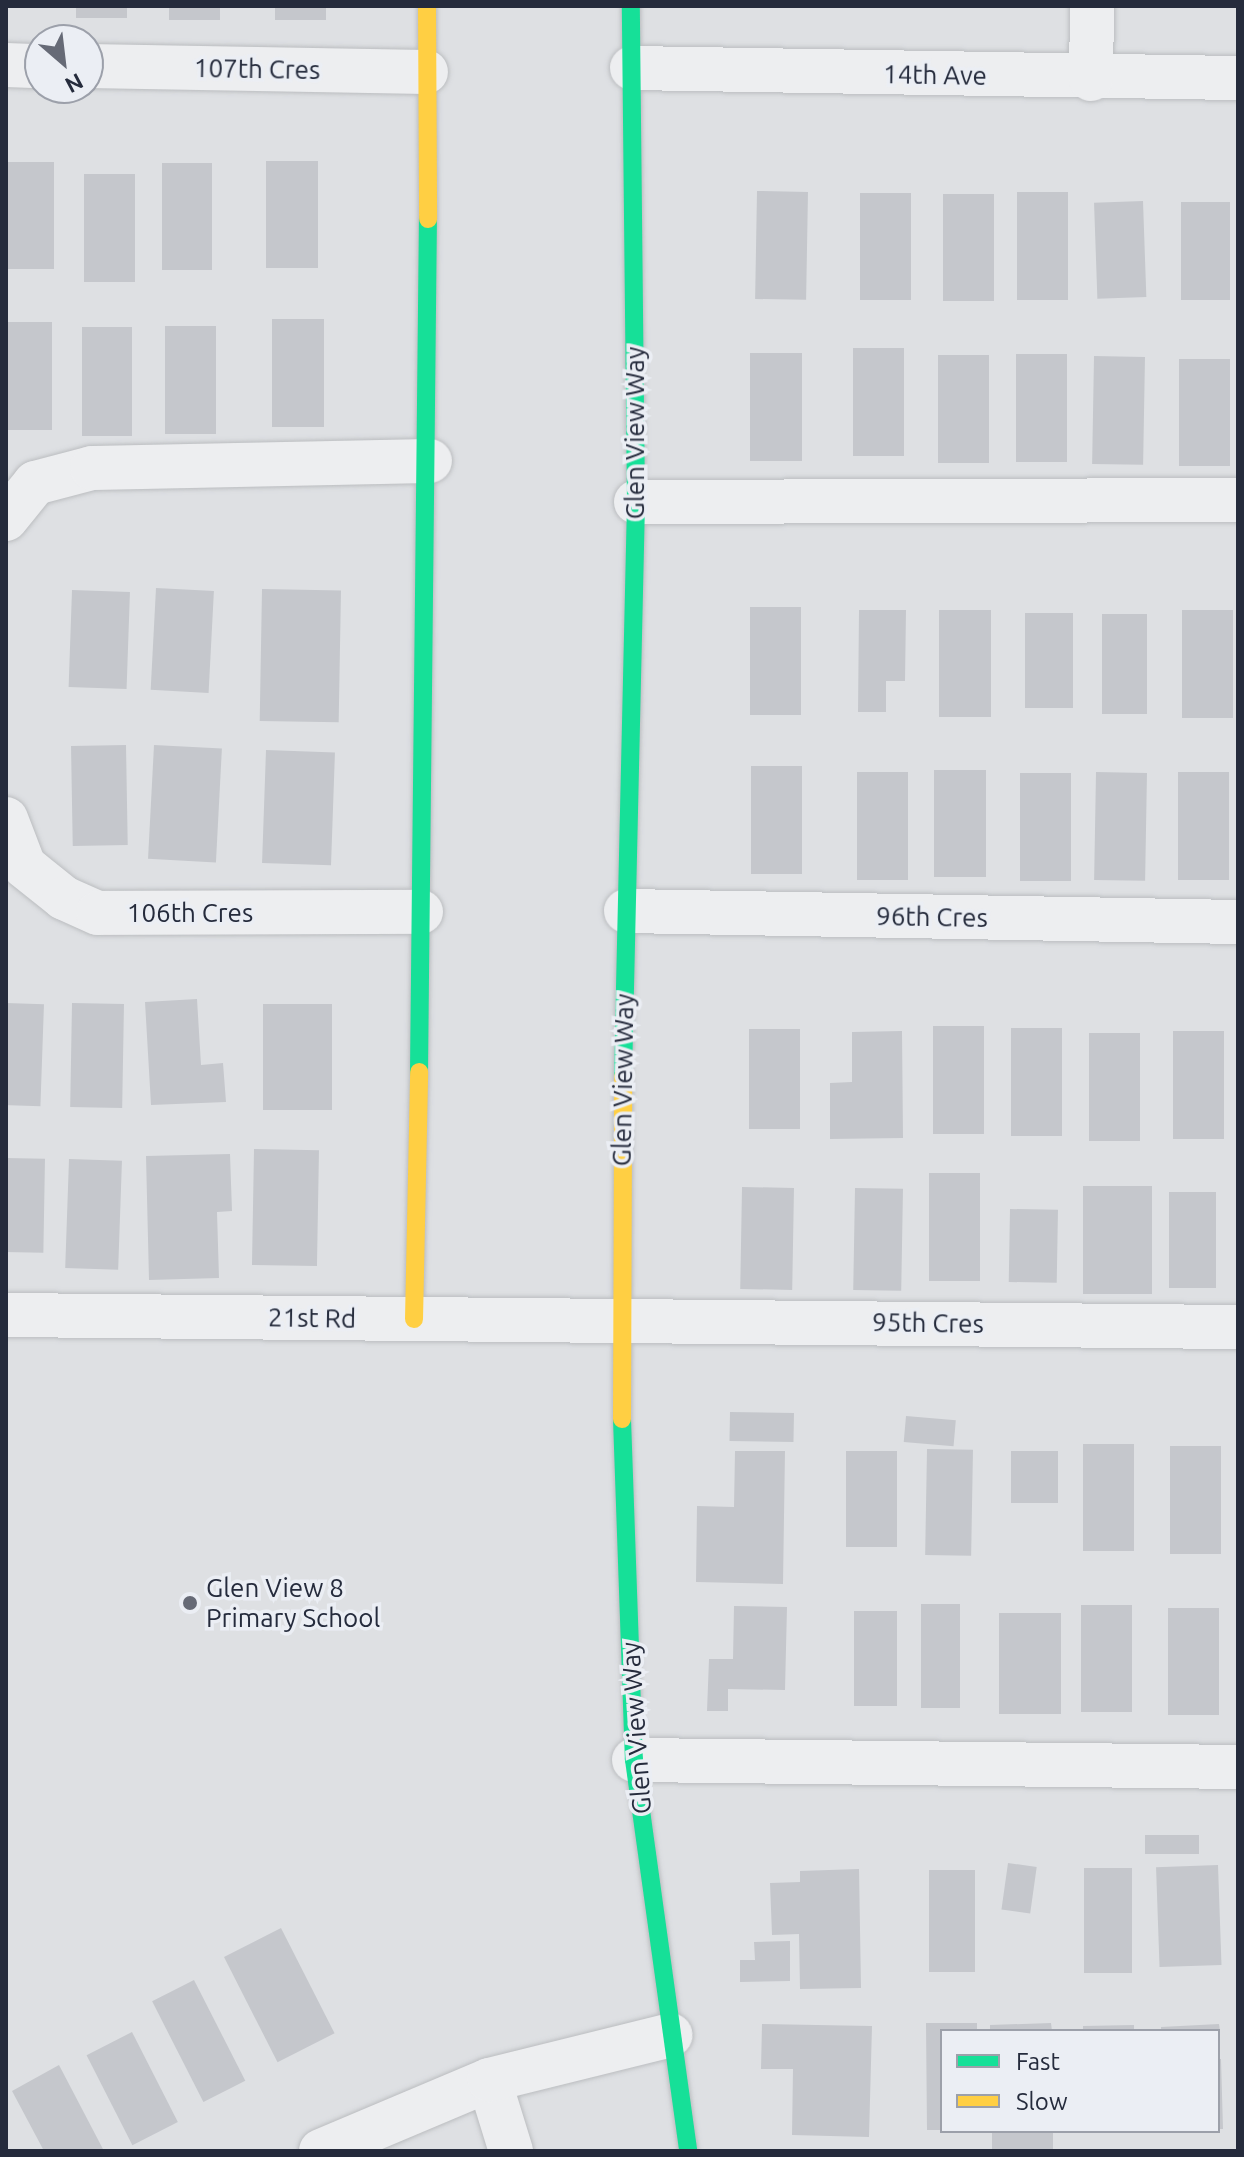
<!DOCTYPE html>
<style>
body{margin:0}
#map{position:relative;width:1244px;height:2157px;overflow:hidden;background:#dee0e3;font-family:Ubuntu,sans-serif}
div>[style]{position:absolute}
.building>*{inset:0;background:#c5c7cc;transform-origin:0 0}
.roads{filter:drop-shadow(0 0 2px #bbbdc0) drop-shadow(0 0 2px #bbbdc0)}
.street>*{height:44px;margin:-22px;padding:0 22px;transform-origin:22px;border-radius:22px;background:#edeef0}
.fast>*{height:18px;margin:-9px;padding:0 9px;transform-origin:9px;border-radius:9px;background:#16e098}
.slow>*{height:18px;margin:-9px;padding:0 9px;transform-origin:9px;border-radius:9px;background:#ffcf43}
.dots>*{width:22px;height:22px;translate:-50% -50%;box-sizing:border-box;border:4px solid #ebeef4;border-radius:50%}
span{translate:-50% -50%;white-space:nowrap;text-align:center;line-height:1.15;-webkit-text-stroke:7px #ebeef4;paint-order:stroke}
.street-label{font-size:26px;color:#252b3c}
.poi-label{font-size:26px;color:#252b3c}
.left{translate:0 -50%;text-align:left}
.frame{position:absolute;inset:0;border:8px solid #252b3c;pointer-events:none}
.legend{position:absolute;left:940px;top:2029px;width:280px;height:104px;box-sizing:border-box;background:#ebeef4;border:2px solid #9ca0aa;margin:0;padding:10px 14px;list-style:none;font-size:24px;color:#252b3c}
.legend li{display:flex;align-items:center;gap:16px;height:40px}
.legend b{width:40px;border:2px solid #9ca0aa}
.north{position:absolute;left:24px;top:24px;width:80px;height:80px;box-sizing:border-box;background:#ebeef4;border:2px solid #9ca0aa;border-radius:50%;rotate:152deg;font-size:22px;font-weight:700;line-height:32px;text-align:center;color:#252b3c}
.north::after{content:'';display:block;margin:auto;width:28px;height:36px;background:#666a76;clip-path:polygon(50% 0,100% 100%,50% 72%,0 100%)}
</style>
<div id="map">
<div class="building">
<i style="left:76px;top:6px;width:51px;height:12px"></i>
<i style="left:169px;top:6px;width:51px;height:14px"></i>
<i style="left:275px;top:6px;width:51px;height:14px"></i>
<i style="left:266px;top:161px;width:52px;height:107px"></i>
<i style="left:6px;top:162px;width:48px;height:107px"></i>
<i style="left:162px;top:163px;width:50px;height:107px"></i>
<i style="left:84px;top:174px;width:51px;height:108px"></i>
<i style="left:757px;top:191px;width:51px;height:108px;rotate:1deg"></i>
<i style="left:1017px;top:192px;width:51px;height:108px"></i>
<i style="left:860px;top:193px;width:51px;height:107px"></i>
<i style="left:943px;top:194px;width:51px;height:107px"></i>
<i style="left:1143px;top:201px;width:96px;height:49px;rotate:88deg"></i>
<i style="left:1181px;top:202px;width:49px;height:98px"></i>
<i style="left:272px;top:319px;width:52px;height:108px"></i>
<i style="left:52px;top:322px;width:108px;height:46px;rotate:90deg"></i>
<i style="left:165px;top:326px;width:51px;height:108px"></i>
<i style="left:132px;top:327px;width:109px;height:50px;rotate:90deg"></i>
<i style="left:853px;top:348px;width:51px;height:108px"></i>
<i style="left:802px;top:353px;width:108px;height:52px;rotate:90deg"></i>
<i style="left:1016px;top:354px;width:51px;height:108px"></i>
<i style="left:938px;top:355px;width:51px;height:108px"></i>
<i style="left:1094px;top:356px;width:51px;height:108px;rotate:1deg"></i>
<i style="left:1230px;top:359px;width:107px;height:51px;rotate:90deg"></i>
<i style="left:156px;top:588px;width:58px;height:102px;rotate:3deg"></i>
<i style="left:262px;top:589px;width:79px;height:132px;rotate:1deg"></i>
<i style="left:72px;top:590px;width:58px;height:97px;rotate:2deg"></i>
<i style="left:750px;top:607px;width:51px;height:108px"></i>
<i style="clip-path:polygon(859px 610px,906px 610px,905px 681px,886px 681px,886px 712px,858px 712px)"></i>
<i style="left:991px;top:610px;width:107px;height:52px;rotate:90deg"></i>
<i style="left:1182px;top:610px;width:51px;height:108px"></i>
<i style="left:1025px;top:613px;width:48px;height:95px"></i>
<i style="left:1102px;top:614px;width:45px;height:100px"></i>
<i style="left:126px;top:745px;width:100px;height:55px;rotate:89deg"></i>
<i style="left:154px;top:745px;width:68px;height:114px;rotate:3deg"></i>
<i style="left:266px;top:750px;width:69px;height:113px;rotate:2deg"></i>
<i style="left:751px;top:766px;width:51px;height:108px"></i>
<i style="left:934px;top:770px;width:52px;height:107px"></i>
<i style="left:857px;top:772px;width:51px;height:108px"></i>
<i style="left:1096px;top:772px;width:51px;height:108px;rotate:1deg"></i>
<i style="left:1178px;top:772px;width:51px;height:108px"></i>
<i style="left:1020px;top:773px;width:51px;height:108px"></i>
<i style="clip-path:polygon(197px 999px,201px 1065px,223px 1063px,226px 1102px,151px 1105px,145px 1002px)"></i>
<i style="left:6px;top:1003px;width:38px;height:102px;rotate:2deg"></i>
<i style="left:72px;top:1003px;width:52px;height:104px;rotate:1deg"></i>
<i style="left:263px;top:1004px;width:69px;height:106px"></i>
<i style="left:933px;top:1026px;width:51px;height:108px"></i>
<i style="left:1011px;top:1028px;width:51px;height:108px"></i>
<i style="left:749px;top:1029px;width:51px;height:100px"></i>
<i style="clip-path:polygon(902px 1031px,903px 1138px,830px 1139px,830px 1083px,852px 1082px,852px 1032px)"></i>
<i style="left:1173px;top:1031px;width:51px;height:108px"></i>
<i style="left:1089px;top:1033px;width:51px;height:108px"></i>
<i style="left:254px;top:1149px;width:65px;height:116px;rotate:1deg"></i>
<i style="clip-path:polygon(230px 1154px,232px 1211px,217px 1212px,219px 1278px,149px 1280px,146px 1156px)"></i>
<i style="left:6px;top:1158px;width:39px;height:94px;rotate:1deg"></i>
<i style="left:69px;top:1159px;width:53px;height:109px;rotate:2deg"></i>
<i style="left:929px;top:1173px;width:51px;height:108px"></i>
<i style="left:1083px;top:1186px;width:69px;height:108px"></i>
<i style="left:742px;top:1187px;width:52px;height:102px;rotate:1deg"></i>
<i style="left:855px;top:1188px;width:48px;height:102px;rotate:1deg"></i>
<i style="left:1169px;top:1192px;width:47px;height:96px"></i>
<i style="left:1010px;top:1209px;width:48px;height:73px;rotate:1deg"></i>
<i style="left:730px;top:1412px;width:64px;height:29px;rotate:1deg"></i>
<i style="left:906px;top:1416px;width:50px;height:26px;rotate:5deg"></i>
<i style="left:1083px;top:1444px;width:51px;height:107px"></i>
<i style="left:1170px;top:1446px;width:51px;height:108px"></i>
<i style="left:927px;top:1449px;width:46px;height:106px;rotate:1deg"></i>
<i style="clip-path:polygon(735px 1451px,785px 1451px,783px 1584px,696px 1582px,697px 1506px,734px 1507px)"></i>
<i style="left:846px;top:1451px;width:51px;height:96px"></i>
<i style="left:1011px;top:1451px;width:47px;height:52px"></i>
<i style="left:921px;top:1604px;width:39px;height:104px"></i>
<i style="left:1081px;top:1605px;width:51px;height:107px"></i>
<i style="clip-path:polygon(734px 1606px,787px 1607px,785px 1690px,728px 1689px,728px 1711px,707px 1711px,709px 1659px,733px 1659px)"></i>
<i style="left:1168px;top:1608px;width:51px;height:107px"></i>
<i style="left:854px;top:1611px;width:43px;height:95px"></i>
<i style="left:999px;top:1613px;width:62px;height:101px"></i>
<i style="left:1145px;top:1835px;width:54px;height:19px"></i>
<i style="left:1008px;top:1863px;width:29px;height:47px;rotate:8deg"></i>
<i style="left:1218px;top:1865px;width:100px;height:62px;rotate:88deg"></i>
<i style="left:1084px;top:1868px;width:48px;height:105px"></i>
<i style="clip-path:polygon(859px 1869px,861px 1988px,800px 1989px,799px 1934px,772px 1935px,770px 1883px,800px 1882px,800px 1871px)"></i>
<i style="left:929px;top:1870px;width:46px;height:102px"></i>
<i style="left:281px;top:1928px;width:118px;height:64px;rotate:63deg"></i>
<i style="clip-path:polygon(790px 1941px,790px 1981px,740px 1982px,740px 1960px,755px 1960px,754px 1942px)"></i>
<i style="left:194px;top:1980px;width:113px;height:47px;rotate:63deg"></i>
<i style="clip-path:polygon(926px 2023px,977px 2023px,977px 2031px,942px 2031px,942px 2130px,927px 2130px)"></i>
<i style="clip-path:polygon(1051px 2023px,1052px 2031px,990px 2031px,990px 2025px)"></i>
<i style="clip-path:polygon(762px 2024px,872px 2026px,869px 2137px,792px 2135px,793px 2069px,761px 2069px)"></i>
<i style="clip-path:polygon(1219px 2024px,1220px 2031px,1161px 2031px,1161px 2027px)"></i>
<i style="clip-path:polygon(1134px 2025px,1134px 2031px,1083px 2031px,1083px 2026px)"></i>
<i style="left:132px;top:2032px;width:101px;height:51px;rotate:63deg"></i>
<i style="clip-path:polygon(1218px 2059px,1221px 2059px,1223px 2129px,1218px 2129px)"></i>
<i style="clip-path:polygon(59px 2065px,104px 2151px,44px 2151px,12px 2091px)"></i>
<i style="left:992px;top:2131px;width:61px;height:20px"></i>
</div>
<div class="roads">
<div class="street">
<i style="left:6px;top:65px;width:34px;rotate:2deg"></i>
<i style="left:88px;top:66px;width:338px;rotate:1deg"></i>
<i style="left:632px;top:68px;width:606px;rotate:0.95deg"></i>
<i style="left:1091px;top:79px;width:73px;rotate:-89.2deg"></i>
<i style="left:636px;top:502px;width:602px;rotate:-0.19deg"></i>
<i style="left:6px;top:519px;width:46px;rotate:-51.1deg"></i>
<i style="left:35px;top:483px;width:59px;rotate:-14.7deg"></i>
<i style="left:92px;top:468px;width:338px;rotate:-1.2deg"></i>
<i style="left:6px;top:819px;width:50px;rotate:69deg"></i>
<i style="left:24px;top:866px;width:51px;rotate:38.7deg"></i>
<i style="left:64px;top:898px;width:37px;rotate:24deg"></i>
<i style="left:98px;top:913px;width:323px;rotate:-0.2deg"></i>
<i style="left:626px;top:911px;width:612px;rotate:1.03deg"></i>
<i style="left:6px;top:1315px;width:1232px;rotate:0.56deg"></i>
<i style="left:634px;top:1760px;width:604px;rotate:0.66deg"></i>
<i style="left:321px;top:2151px;width:182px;rotate:-22.9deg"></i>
<i style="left:511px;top:2151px;width:74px;rotate:-107.2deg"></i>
<i style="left:489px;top:2080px;width:187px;rotate:-13.9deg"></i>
</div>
<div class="fast">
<i style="left:419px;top:1072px;width:853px;rotate:-89.4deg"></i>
<i style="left:623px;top:1076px;width:574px;rotate:-88.7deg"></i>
<i style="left:636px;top:502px;width:496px;rotate:-90.6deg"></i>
<i style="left:622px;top:1419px;width:341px;rotate:88deg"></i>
<i style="left:634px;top:1760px;width:395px;rotate:82.1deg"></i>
</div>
<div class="slow">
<i style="left:427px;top:6px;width:213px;rotate:89.7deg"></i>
<i style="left:414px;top:1319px;width:247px;rotate:-88.8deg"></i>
<i style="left:622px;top:1419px;width:343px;rotate:-89.8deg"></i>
</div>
</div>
<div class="dots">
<i style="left:190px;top:1603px;background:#666a76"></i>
</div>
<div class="street-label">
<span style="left:257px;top:69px;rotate:1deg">107th Cres</span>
<span style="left:935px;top:75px;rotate:1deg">14th Ave</span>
<span style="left:635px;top:433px;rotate:-90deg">Glen View Way</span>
<span style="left:190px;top:913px">106th Cres</span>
<span style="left:932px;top:917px;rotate:1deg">96th Cres</span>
<span style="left:623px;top:1080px;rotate:-89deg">Glen View Way</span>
<span style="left:312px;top:1318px;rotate:1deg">21st Rd</span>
<span style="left:928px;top:1323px;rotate:1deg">95th Cres</span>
<span style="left:636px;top:1728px;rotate:-94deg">Glen View Way</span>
</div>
<div class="poi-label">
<span class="left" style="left:206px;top:1603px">Glen View 8<br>Primary School</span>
</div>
<div class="frame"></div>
<ul class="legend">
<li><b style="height:10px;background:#16e098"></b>Fast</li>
<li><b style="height:10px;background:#ffcf43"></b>Slow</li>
</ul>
<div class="north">N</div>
</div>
